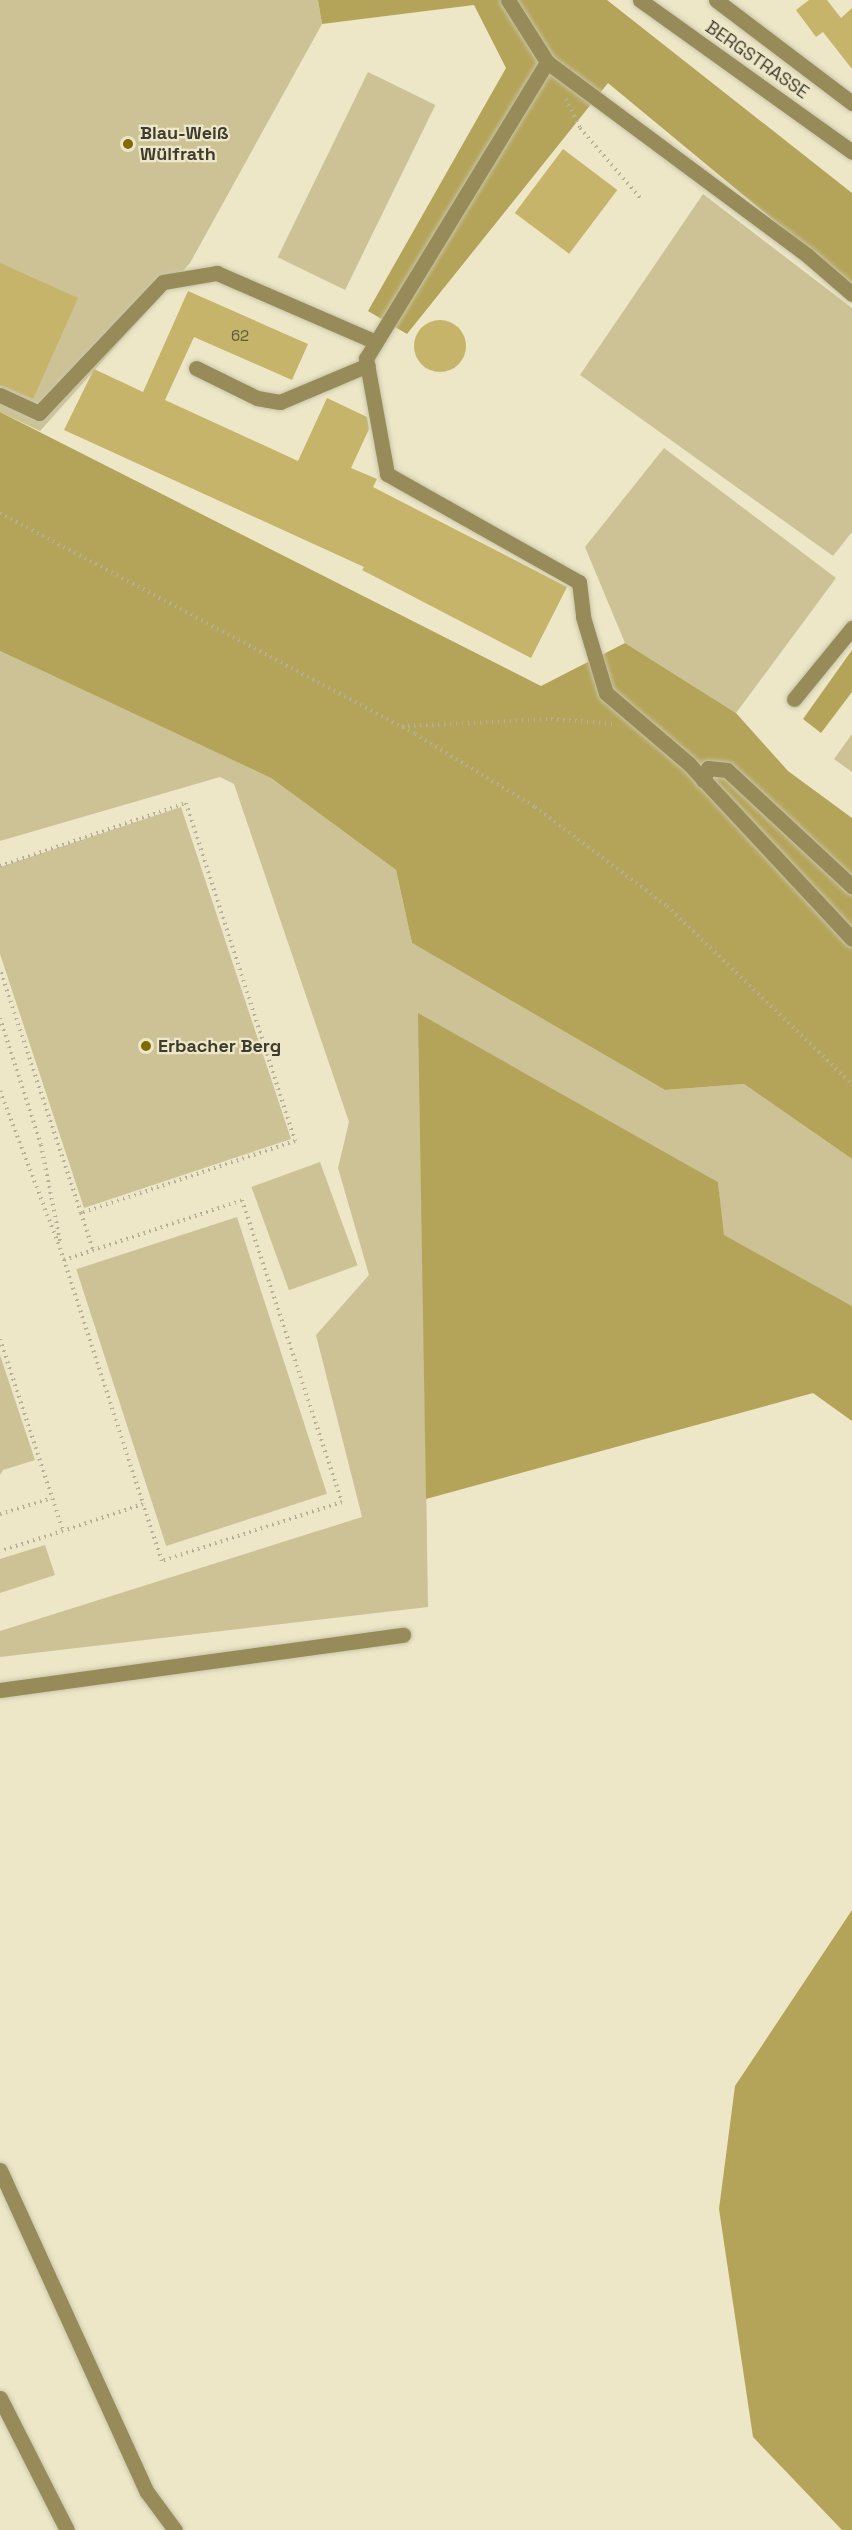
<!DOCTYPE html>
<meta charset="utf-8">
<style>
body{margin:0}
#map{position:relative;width:852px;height:2530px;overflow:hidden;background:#ede7c8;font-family:"Space Grotesk",sans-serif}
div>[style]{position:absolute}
.green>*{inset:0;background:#ccc295;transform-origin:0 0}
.forest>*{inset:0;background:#b4a45a}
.building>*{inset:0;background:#c5b46a;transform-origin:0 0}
.round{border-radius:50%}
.path>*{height:4px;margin-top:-2px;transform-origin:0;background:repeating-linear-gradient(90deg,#b5b097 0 1.5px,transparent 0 6px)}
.roads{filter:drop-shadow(0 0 2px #cac5a9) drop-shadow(0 0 2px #cac5a9)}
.minor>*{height:15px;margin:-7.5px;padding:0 7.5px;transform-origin:7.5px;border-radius:7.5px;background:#978b59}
.dots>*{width:16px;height:16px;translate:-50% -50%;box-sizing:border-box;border:3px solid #ede7c8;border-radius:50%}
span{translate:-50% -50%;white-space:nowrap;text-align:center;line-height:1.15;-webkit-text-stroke:4.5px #ede7c8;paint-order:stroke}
.number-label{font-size:15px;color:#60593e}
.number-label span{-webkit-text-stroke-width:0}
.street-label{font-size:18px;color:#3e3b2f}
.poi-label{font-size:18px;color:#3e3b2f;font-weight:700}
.left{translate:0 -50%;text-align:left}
</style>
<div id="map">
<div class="green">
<i style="clip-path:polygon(0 0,318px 0,322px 24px,190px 263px,40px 431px,0 412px)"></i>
<i style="left:368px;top:72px;width:75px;height:206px;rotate:26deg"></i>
<i style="clip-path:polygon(703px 194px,852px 308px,852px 532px,833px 556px,580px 375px)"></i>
<i style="clip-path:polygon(664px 448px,836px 578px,736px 713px,625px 643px,585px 547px)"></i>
<i style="clip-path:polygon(0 651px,271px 778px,396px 870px,412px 943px,665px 1090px,744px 1084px,852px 1159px,852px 1306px,723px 1235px,718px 1182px,419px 1014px,428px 1607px,0 1657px,0 1631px,362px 1517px,316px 1335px,369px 1275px,338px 1168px,349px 1122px,234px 784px,220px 777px,0 841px)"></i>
<i style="clip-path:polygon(852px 734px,852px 772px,834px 759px)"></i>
<i style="clip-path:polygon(181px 807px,291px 1139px,84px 1208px,0 954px,0 867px)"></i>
<i style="left:320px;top:1162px;width:110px;height:73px;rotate:70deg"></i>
<i style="left:237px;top:1217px;width:291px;height:169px;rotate:72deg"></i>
<i style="clip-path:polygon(0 1355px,35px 1460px,3px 1470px,0 1475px)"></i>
<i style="clip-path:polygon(45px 1545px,55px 1575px,0 1593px,0 1559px)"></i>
</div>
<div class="forest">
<i style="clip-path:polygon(318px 0,607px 0,852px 193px,852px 285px,608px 83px,407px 334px,368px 311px,506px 68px,474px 5px,322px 24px)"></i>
<i style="clip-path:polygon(0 412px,541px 686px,625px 643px,736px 713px,788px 771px,852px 818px,852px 1159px,744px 1084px,665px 1090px,412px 943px,396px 870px,271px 778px,0 651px)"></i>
<i style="clip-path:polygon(852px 650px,852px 692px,821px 733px,803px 719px)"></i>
<i style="clip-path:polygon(418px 1013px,718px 1182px,724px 1235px,852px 1306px,852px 1421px,813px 1393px,426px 1499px)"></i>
<i style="clip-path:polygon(852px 1910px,852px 2530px,842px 2530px,753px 2437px,719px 2209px,735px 2086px)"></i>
</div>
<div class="building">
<i style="clip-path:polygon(809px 0,827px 0,841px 18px,852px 8px,852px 69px,823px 32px,816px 37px,796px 10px)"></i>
<i style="left:563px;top:149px;width:68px;height:80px;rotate:37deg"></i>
<i style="clip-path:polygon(0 263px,78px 298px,33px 399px,0 385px)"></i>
<i style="clip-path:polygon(188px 291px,308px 344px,292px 380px,194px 337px,165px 400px,298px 461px,327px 398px,367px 417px,369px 429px,351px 468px,377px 479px,373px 487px,567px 587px,531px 658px,362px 570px,364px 567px,64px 430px,94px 369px,143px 392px)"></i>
<i class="round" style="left:414px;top:320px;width:52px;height:52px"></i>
</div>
<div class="path">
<i style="left:566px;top:99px;width:32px;rotate:64deg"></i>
<i style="left:580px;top:128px;width:94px;rotate:49.3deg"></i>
<i style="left:0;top:513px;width:470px;rotate:28deg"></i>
<i style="left:415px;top:734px;width:140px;rotate:31.3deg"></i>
<i style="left:535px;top:807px;width:165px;rotate:36.9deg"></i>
<i style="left:667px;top:906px;width:257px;rotate:43.9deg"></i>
<i style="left:402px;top:726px;width:149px;rotate:-2.7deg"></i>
<i style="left:551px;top:719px;width:65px;rotate:4.4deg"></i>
<i style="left:0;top:866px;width:196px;rotate:-18.7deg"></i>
<i style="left:186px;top:803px;width:355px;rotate:72.1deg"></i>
<i style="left:295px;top:1141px;width:226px;rotate:161.4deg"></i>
<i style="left:81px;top:1213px;width:257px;rotate:-108.4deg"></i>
<i style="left:0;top:1018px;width:133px;rotate:72.1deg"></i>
<i style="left:41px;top:1145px;width:98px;rotate:78.8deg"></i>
<i style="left:0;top:1091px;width:168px;rotate:69.1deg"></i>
<i style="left:60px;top:1248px;width:269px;rotate:72deg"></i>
<i style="left:143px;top:1504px;width:84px;rotate:161.4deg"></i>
<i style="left:81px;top:1213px;width:39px;rotate:72deg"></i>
<i style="left:64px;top:1260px;width:188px;rotate:-18.6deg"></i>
<i style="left:242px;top:1200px;width:318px;rotate:71.7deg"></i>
<i style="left:342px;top:1502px;width:189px;rotate:161.9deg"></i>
<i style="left:162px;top:1561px;width:60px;rotate:-108.4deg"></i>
<i style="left:0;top:1339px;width:202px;rotate:71.8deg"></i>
<i style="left:63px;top:1531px;width:66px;rotate:162.4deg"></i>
<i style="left:0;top:1514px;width:54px;rotate:-17.1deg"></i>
</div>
<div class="roads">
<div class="minor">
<i style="left:508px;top:0;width:73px;rotate:57.8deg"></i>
<i style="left:547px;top:62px;width:325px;rotate:36.6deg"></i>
<i style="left:808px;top:256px;width:58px;rotate:40.8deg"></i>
<i style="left:640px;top:0;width:261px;rotate:35.6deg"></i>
<i style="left:716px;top:0;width:171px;rotate:37.1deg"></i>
<i style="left:547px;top:62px;width:347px;rotate:121.4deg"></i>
<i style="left:366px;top:358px;width:118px;rotate:79.7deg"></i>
<i style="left:387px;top:474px;width:220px;rotate:29.4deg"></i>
<i style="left:579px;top:582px;width:35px;rotate:83deg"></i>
<i style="left:583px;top:617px;width:79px;rotate:73.2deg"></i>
<i style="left:606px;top:693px;width:109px;rotate:40.5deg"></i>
<i style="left:689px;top:764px;width:239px;rotate:47deg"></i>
<i style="left:196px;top:368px;width:68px;rotate:26.2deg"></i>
<i style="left:257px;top:398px;width:23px;rotate:10deg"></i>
<i style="left:280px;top:402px;width:95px;rotate:-22.8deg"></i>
<i style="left:0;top:395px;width:43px;rotate:24.8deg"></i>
<i style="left:39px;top:413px;width:180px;rotate:-46.6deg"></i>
<i style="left:163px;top:282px;width:55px;rotate:-9.5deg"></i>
<i style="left:217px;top:273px;width:173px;rotate:23.5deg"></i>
<i style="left:794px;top:699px;width:92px;rotate:-50.8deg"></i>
<i style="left:703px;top:780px;width:13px;rotate:-67deg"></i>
<i style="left:708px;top:768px;width:19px;rotate:6deg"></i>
<i style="left:727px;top:770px;width:171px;rotate:42.9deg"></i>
<i style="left:0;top:1690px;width:407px;rotate:-7.8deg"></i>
<i style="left:0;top:2170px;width:354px;rotate:65.5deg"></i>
<i style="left:147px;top:2492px;width:47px;rotate:53.6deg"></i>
<i style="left:0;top:2398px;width:148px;rotate:63.1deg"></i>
</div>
</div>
<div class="dots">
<i style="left:128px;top:144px;background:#7e6b04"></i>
<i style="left:146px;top:1046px;background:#7e6b04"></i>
</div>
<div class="number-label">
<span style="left:240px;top:336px">62</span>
</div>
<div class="street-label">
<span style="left:757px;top:60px;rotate:35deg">BERGSTRASSE</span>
</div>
<div class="poi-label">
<span class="left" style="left:140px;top:144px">Blau-Weiß<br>Wülfrath</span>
<span class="left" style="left:158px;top:1046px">Erbacher Berg</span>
</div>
</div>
